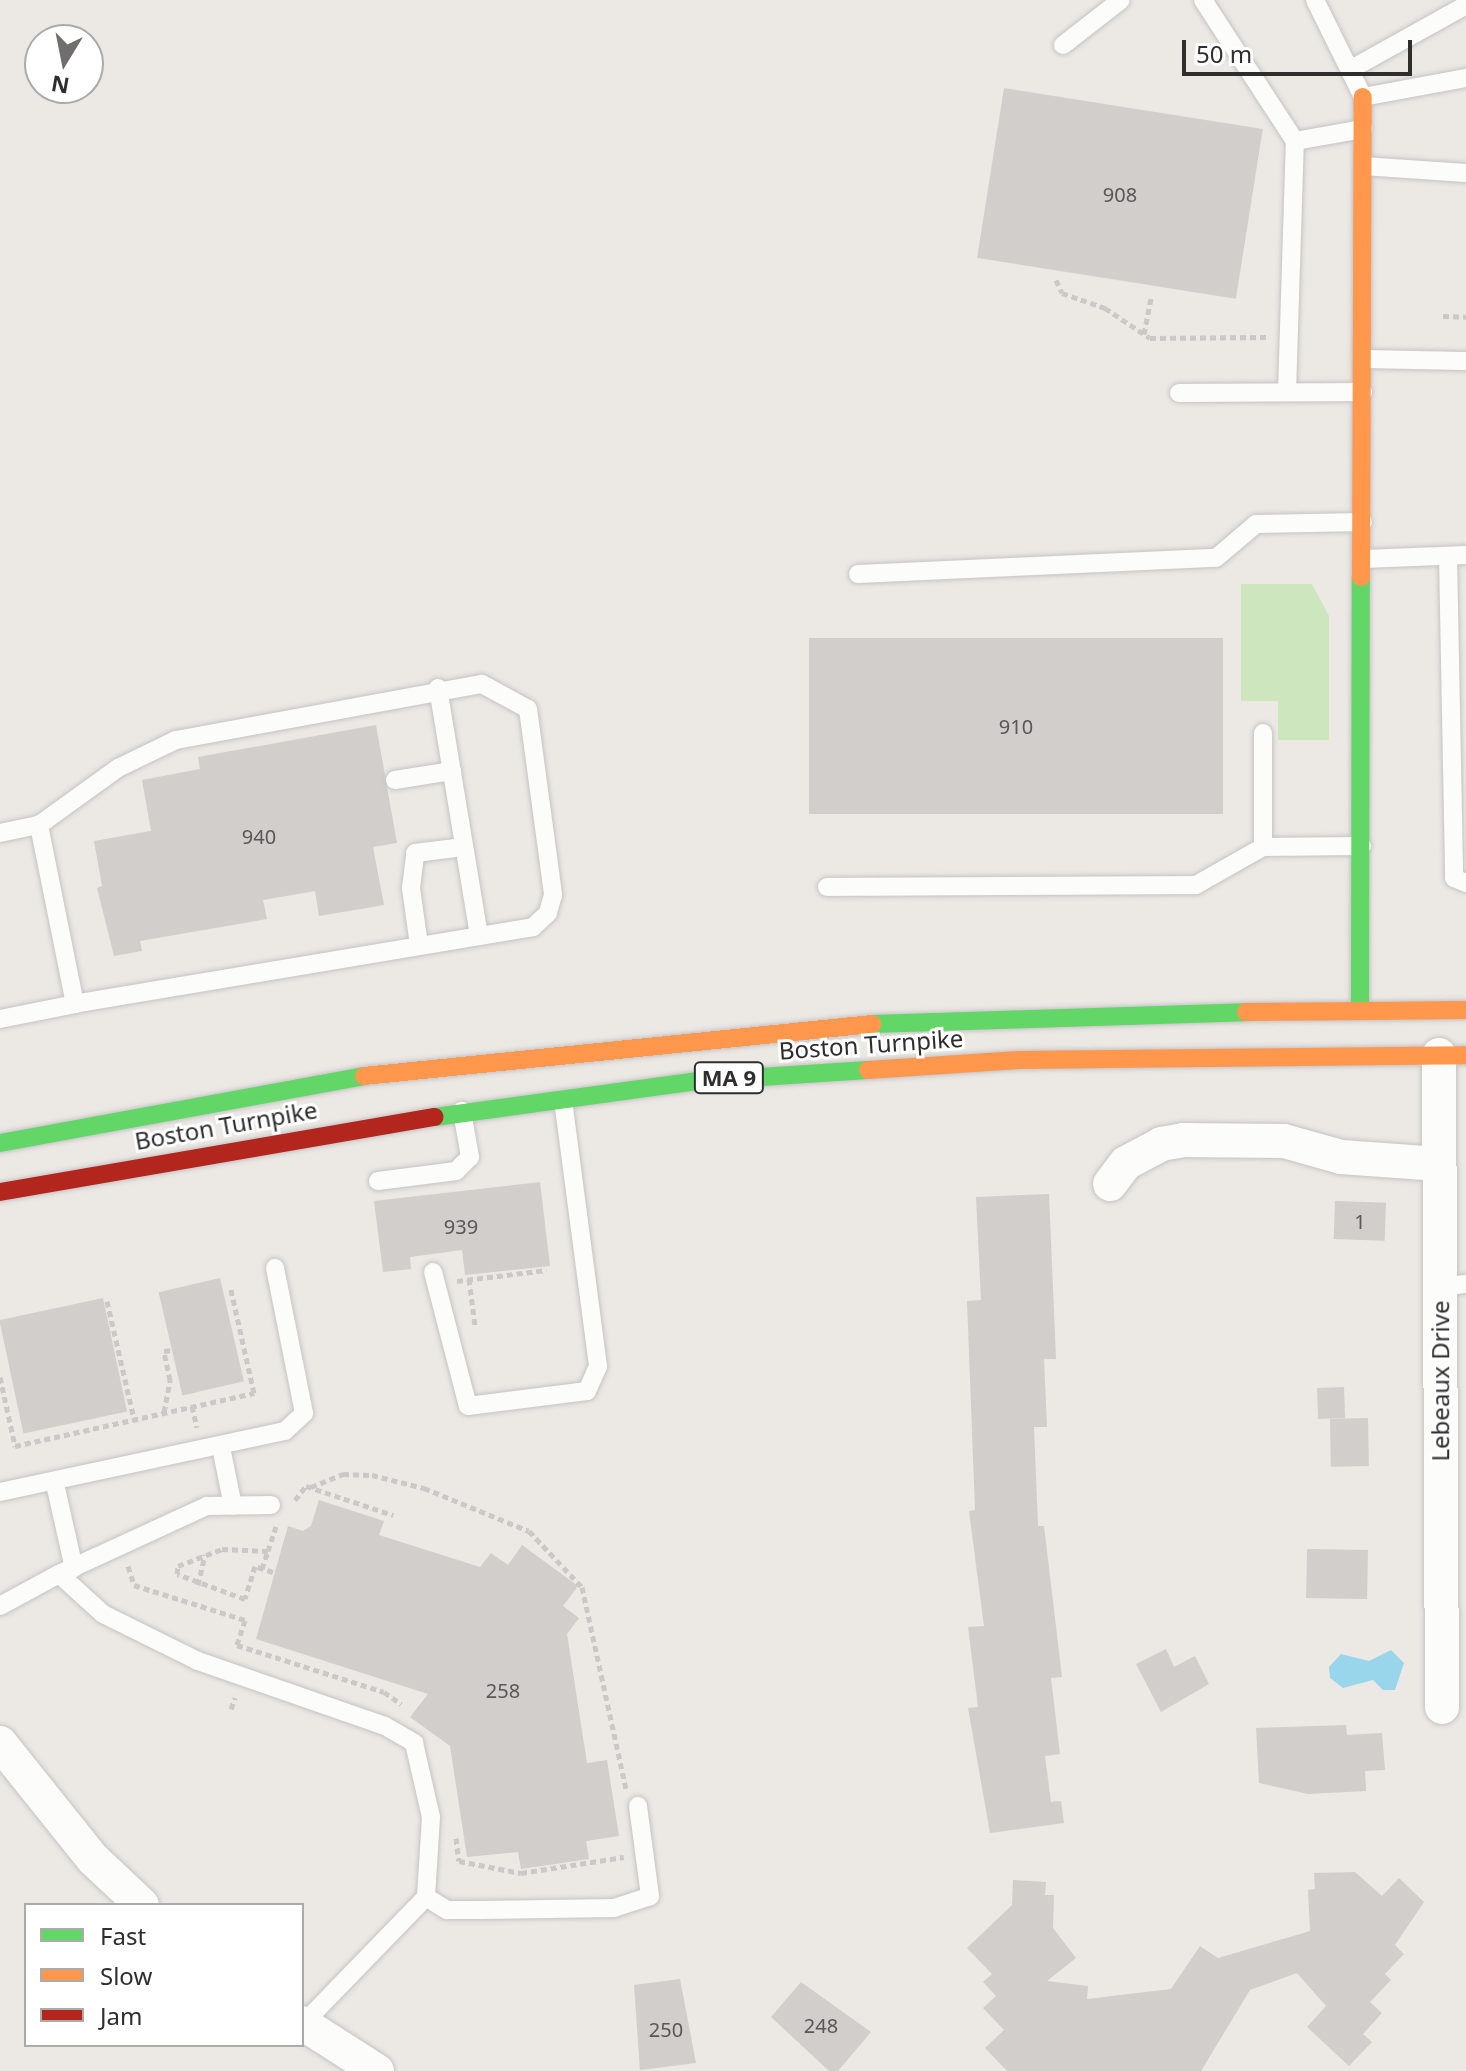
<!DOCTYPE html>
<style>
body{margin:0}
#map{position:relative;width:1466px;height:2071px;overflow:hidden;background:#ece8e4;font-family:"Noto Sans",sans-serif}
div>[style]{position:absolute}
.green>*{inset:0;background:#cee6be}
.water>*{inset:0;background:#99d6ec}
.building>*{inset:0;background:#d1cecb;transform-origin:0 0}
.path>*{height:5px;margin-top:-2.5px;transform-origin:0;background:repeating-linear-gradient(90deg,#c9c9c8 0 6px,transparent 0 10px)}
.roads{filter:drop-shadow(0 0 2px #c5c4c5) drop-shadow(0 0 2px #c5c4c5)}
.lane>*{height:18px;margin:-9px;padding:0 9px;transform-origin:9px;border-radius:9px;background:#fcfcfb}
.street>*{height:34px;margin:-17px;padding:0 17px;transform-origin:17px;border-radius:17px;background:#fcfcfb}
.fast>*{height:18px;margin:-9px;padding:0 9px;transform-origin:9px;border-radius:9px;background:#63d668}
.slow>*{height:18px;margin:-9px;padding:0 9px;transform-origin:9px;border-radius:9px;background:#ff974d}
.jam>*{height:18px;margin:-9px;padding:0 9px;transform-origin:9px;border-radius:9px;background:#b3261e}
span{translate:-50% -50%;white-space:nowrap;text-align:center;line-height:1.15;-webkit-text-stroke:6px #fff;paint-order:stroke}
.number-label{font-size:20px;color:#585857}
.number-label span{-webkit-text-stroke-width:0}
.shield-label span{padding:2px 6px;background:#fff;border:2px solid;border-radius:6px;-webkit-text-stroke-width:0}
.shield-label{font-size:22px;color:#2e2e2e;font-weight:700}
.street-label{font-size:24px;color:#2e2e2e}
.legend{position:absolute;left:24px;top:1903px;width:280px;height:144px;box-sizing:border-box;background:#fff;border:2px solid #ababab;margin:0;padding:10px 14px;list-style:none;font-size:24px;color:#2e2e2e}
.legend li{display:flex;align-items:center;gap:16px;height:40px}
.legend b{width:40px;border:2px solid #ababab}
.north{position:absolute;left:24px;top:24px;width:80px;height:80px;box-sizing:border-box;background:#fff;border:2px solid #ababab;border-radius:50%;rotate:190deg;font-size:22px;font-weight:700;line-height:32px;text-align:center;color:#2e2e2e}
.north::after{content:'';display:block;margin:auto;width:28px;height:36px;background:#706f6e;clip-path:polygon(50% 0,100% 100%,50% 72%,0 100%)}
.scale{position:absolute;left:1182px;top:40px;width:230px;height:36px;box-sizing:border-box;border:4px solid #2e2e2e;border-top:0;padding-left:10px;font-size:24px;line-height:28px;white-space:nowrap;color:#2e2e2e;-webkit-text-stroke:6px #fff;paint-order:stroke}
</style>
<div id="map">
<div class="green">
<i style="clip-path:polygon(1241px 584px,1312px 584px,1329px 616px,1329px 740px,1278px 740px,1278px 701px,1241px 701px)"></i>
</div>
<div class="water">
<i style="clip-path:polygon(1391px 1650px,1404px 1663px,1395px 1690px,1383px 1690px,1373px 1680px,1343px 1688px,1330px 1678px,1329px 1667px,1341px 1654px,1369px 1661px)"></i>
</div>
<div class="building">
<i style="left:1004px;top:88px;width:262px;height:172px;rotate:9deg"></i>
<i style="left:809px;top:638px;width:414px;height:176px"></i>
<i style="clip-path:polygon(376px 725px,397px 843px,373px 847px,384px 905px,319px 916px,315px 891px,263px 900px,267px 919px,140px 941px,142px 951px,114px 956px,97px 888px,102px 886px,94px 841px,151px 831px,142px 780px,200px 769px,198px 757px)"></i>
<i style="clip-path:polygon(540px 1182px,550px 1266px,465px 1275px,462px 1250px,410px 1257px,411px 1269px,383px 1272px,374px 1201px)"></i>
<i style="clip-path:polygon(1049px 1194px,1056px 1359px,1044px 1359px,1047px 1427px,1034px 1427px,1038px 1526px,1044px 1526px,1062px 1677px,1051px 1678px,1060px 1754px,1045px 1756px,1051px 1802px,1061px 1801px,1064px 1823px,990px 1833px,968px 1708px,978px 1707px,968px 1627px,984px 1626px,969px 1511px,975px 1510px,967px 1301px,981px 1300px,976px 1197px)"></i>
<i style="left:1335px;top:1201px;width:51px;height:38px;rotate:2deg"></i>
<i style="left:220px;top:1278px;width:106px;height:63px;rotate:77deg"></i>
<i style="left:103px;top:1298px;width:116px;height:106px;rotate:78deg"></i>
<i style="left:1344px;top:1387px;width:31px;height:27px;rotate:88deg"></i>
<i style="left:1368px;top:1418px;width:48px;height:38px;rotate:89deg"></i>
<i style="clip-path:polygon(319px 1500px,384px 1521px,379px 1535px,480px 1567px,491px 1553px,508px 1565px,522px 1545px,578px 1586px,563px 1606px,579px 1618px,567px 1634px,587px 1763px,607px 1760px,619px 1836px,586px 1841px,589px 1859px,521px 1869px,518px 1852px,467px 1857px,450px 1746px,410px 1717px,428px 1694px,256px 1639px,288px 1526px,303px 1531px,311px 1526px)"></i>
<i style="left:1307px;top:1549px;width:61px;height:49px;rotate:1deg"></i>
<i style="clip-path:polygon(1166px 1649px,1174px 1667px,1195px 1656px,1209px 1684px,1161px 1712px,1136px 1664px)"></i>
<i style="clip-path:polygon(1346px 1725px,1347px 1735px,1382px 1733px,1385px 1770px,1365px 1771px,1366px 1791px,1308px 1794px,1259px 1783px,1256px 1728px)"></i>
<i style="clip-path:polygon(1355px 1872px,1382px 1896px,1399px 1878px,1424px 1902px,1395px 1945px,1404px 1954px,1385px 1974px,1391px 1980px,1370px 2002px,1382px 2013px,1363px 2034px,1372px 2042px,1349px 2066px,1307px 2027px,1326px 2006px,1297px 1973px,1250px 1990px,1201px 2071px,1007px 2071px,985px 2048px,1004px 2030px,983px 2008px,996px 1996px,983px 1982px,992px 1974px,967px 1948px,1012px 1905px,1013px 1880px,1046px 1882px,1045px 1895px,1054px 1895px,1053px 1928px,1076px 1958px,1047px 1981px,1088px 1986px,1087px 1999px,1171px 1989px,1200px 1946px,1218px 1958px,1310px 1931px,1308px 1890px,1315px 1889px,1314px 1873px)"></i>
<i style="clip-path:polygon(680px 1979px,696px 2063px,640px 2070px,634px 1985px)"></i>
<i style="clip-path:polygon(801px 1982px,871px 2032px,838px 2071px,829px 2071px,771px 2017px)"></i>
</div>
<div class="path">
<i style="left:1056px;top:280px;width:14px;rotate:65deg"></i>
<i style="left:1062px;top:293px;width:46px;rotate:19.2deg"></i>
<i style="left:1105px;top:308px;width:54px;rotate:33.7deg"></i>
<i style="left:1150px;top:338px;width:118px;rotate:-0.5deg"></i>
<i style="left:1443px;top:316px;width:23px;rotate:2deg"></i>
<i style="left:1144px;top:334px;width:38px;rotate:-79deg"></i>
<i style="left:469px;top:1279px;width:47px;rotate:82.7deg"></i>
<i style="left:457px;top:1281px;width:90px;rotate:-7deg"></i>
<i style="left:107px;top:1301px;width:121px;rotate:77.1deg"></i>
<i style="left:0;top:1377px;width:71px;rotate:77.7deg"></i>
<i style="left:15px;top:1446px;width:245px;rotate:-12.5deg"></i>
<i style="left:254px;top:1393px;width:110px;rotate:-102.6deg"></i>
<i style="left:192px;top:1406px;width:22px;rotate:77deg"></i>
<i style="left:164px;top:1412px;width:33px;rotate:-79deg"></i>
<i style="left:170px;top:1380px;width:30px;rotate:-102deg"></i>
<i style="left:164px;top:1351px;width:8px;rotate:-7deg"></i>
<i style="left:311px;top:1487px;width:35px;rotate:-22deg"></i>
<i style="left:343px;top:1474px;width:29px;rotate:2deg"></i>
<i style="left:372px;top:1475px;width:54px;rotate:14deg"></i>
<i style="left:424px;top:1488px;width:113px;rotate:22.3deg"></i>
<i style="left:529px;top:1531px;width:77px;rotate:46.6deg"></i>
<i style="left:582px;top:1587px;width:207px;rotate:77.7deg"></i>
<i style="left:295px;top:1500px;width:18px;rotate:-52deg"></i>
<i style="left:306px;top:1486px;width:92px;rotate:18.4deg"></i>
<i style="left:128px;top:1566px;width:20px;rotate:72deg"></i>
<i style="left:134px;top:1585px;width:116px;rotate:17.5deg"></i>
<i style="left:245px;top:1620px;width:26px;rotate:108deg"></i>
<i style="left:237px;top:1645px;width:154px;rotate:17.7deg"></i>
<i style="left:384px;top:1692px;width:21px;rotate:35deg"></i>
<i style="left:262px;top:1569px;width:19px;rotate:-72deg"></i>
<i style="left:273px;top:1572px;width:19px;rotate:-162deg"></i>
<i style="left:255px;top:1566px;width:34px;rotate:107deg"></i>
<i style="left:245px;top:1599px;width:72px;rotate:-159.8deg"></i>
<i style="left:177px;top:1574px;width:8px;rotate:-83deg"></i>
<i style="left:178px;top:1566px;width:47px;rotate:-21.1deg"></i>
<i style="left:222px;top:1549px;width:46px;rotate:2.5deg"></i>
<i style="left:268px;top:1551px;width:26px;rotate:-72deg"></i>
<i style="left:198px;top:1585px;width:31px;rotate:-77deg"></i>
<i style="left:231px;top:1709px;width:12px;rotate:-70deg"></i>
<i style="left:456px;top:1838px;width:23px;rotate:83deg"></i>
<i style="left:459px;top:1861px;width:63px;rotate:11deg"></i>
<i style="left:521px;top:1873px;width:104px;rotate:-8.8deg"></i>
</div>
<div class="roads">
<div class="lane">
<i style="left:1203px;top:0;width:168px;rotate:56.9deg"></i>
<i style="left:1315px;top:0;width:108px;rotate:63.7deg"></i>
<i style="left:1363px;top:97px;width:105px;rotate:-10.5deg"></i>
<i style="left:1063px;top:45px;width:73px;rotate:-37.8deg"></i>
<i style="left:1353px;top:68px;width:129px;rotate:-29.1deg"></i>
<i style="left:1363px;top:166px;width:103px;rotate:3.9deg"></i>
<i style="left:1363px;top:359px;width:103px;rotate:1.1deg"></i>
<i style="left:1287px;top:392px;width:251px;rotate:-88.2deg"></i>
<i style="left:1295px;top:141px;width:69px;rotate:-10deg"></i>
<i style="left:1179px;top:393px;width:184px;rotate:-0.3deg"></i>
<i style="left:1448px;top:556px;width:322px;rotate:88.9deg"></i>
<i style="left:1454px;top:878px;width:13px;rotate:23deg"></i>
<i style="left:1363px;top:559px;width:103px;rotate:-2.2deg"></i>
<i style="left:858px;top:574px;width:358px;rotate:-2.6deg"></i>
<i style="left:1216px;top:558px;width:52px;rotate:-40.4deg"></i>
<i style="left:1256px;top:524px;width:107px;rotate:-1.1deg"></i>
<i style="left:438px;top:688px;width:250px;rotate:80.6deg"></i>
<i style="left:395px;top:780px;width:58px;rotate:-9deg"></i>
<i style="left:0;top:833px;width:40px;rotate:-12deg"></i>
<i style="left:39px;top:825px;width:97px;rotate:-35.8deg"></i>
<i style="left:118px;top:768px;width:64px;rotate:-25.8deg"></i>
<i style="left:176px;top:740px;width:311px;rotate:-10.4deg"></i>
<i style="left:482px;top:684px;width:52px;rotate:28.5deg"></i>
<i style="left:528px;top:709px;width:188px;rotate:82.3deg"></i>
<i style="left:553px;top:895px;width:19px;rotate:106deg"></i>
<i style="left:548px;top:913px;width:21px;rotate:137deg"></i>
<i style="left:533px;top:927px;width:464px;rotate:170.5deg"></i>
<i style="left:75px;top:1004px;width:183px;rotate:-101.4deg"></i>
<i style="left:1263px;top:847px;width:114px;rotate:-90deg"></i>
<i style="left:827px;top:887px;width:369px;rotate:-0.3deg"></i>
<i style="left:1196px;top:885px;width:77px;rotate:-29.6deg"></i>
<i style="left:1263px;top:847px;width:99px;rotate:-0.6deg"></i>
<i style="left:419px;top:945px;width:58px;rotate:-98deg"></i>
<i style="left:411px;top:888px;width:35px;rotate:-83deg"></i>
<i style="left:415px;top:853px;width:49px;rotate:-7deg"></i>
<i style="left:0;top:1019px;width:76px;rotate:-11.3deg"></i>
<i style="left:378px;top:1181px;width:79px;rotate:-7.3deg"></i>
<i style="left:456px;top:1171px;width:20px;rotate:-45deg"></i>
<i style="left:470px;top:1157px;width:47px;rotate:-99.9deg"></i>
<i style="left:433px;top:1272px;width:138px;rotate:75.4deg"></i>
<i style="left:468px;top:1406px;width:120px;rotate:-7.2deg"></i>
<i style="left:587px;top:1391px;width:27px;rotate:-66deg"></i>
<i style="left:598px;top:1366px;width:268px;rotate:-97.5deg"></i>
<i style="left:1440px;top:1287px;width:26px;rotate:-7deg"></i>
<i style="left:221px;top:1447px;width:60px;rotate:78.5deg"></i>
<i style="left:55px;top:1484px;width:86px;rotate:77.3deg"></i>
<i style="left:0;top:1492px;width:291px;rotate:-12.1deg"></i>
<i style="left:285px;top:1431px;width:26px;rotate:-43deg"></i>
<i style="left:304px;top:1413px;width:148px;rotate:-101.3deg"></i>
<i style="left:59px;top:1574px;width:163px;rotate:-24.7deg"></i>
<i style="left:207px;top:1506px;width:64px;rotate:-0.9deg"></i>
<i style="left:0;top:1606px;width:67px;rotate:-28.5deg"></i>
<i style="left:59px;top:1574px;width:59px;rotate:42.3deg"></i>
<i style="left:103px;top:1614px;width:106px;rotate:26.3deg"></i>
<i style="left:198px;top:1661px;width:198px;rotate:19.2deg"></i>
<i style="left:385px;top:1726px;width:34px;rotate:30deg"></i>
<i style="left:414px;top:1743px;width:76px;rotate:77.1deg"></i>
<i style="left:431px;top:1817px;width:80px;rotate:93.6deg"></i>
<i style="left:426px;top:1897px;width:177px;rotate:134.1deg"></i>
<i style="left:426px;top:1897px;width:25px;rotate:32deg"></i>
<i style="left:447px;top:1910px;width:34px"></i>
<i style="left:481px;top:1910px;width:133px;rotate:-0.9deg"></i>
<i style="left:614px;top:1908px;width:38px;rotate:-18deg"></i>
<i style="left:650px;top:1896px;width:91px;rotate:-97.6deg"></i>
</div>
<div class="street">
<i style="left:1439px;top:1055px;width:652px;rotate:89.74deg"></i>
<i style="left:1110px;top:1184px;width:26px;rotate:-53deg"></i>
<i style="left:1126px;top:1163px;width:40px;rotate:-28deg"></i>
<i style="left:1161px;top:1144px;width:22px;rotate:-10deg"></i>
<i style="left:1183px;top:1140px;width:101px;rotate:0.6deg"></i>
<i style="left:1284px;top:1141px;width:59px;rotate:15.7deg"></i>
<i style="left:1341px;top:1157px;width:98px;rotate:4.1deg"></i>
<i style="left:0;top:1743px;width:149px;rotate:51.3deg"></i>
<i style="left:93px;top:1859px;width:67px;rotate:43.2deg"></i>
<i style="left:302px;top:2023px;width:89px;rotate:32.6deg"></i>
</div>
<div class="fast">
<i style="left:1360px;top:1010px;width:433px;rotate:-89.9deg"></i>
<i style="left:872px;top:1024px;width:374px;rotate:-1.8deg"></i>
<i style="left:435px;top:1117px;width:266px;rotate:-7.8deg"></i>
<i style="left:699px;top:1081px;width:169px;rotate:-3.7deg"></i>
<i style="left:0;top:1143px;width:370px;rotate:-10.4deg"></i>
</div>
<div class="slow">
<i style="left:1361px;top:577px;width:480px;rotate:-89.8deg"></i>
<i style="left:1246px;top:1012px;width:220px;rotate:-0.5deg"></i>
<i style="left:868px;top:1070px;width:151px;rotate:-3.8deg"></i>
<i style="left:1019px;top:1060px;width:447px;rotate:-0.6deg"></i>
<i style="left:364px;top:1076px;width:511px;rotate:-5.84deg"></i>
</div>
<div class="jam">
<i style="left:0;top:1192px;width:441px;rotate:-9.8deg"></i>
</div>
</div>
<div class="number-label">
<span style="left:1120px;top:194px">908</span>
<span style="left:1016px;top:726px">910</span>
<span style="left:259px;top:836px">940</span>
<span style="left:1360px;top:1221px">1</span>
<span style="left:461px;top:1226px">939</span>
<span style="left:503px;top:1690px">258</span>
<span style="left:821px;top:2025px">248</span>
<span style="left:666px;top:2029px">250</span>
</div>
<div class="shield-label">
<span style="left:729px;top:1078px">MA 9</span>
</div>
<div class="street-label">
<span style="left:871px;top:1044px;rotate:-4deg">Boston Turnpike</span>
<span style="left:226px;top:1125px;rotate:-10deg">Boston Turnpike</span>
<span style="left:1440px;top:1381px;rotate:-90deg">Lebeaux Drive</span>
</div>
<ul class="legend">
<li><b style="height:10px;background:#63d668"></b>Fast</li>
<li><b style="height:10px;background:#ff974d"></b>Slow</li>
<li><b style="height:10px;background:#b3261e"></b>Jam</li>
</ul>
<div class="north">N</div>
<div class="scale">50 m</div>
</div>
